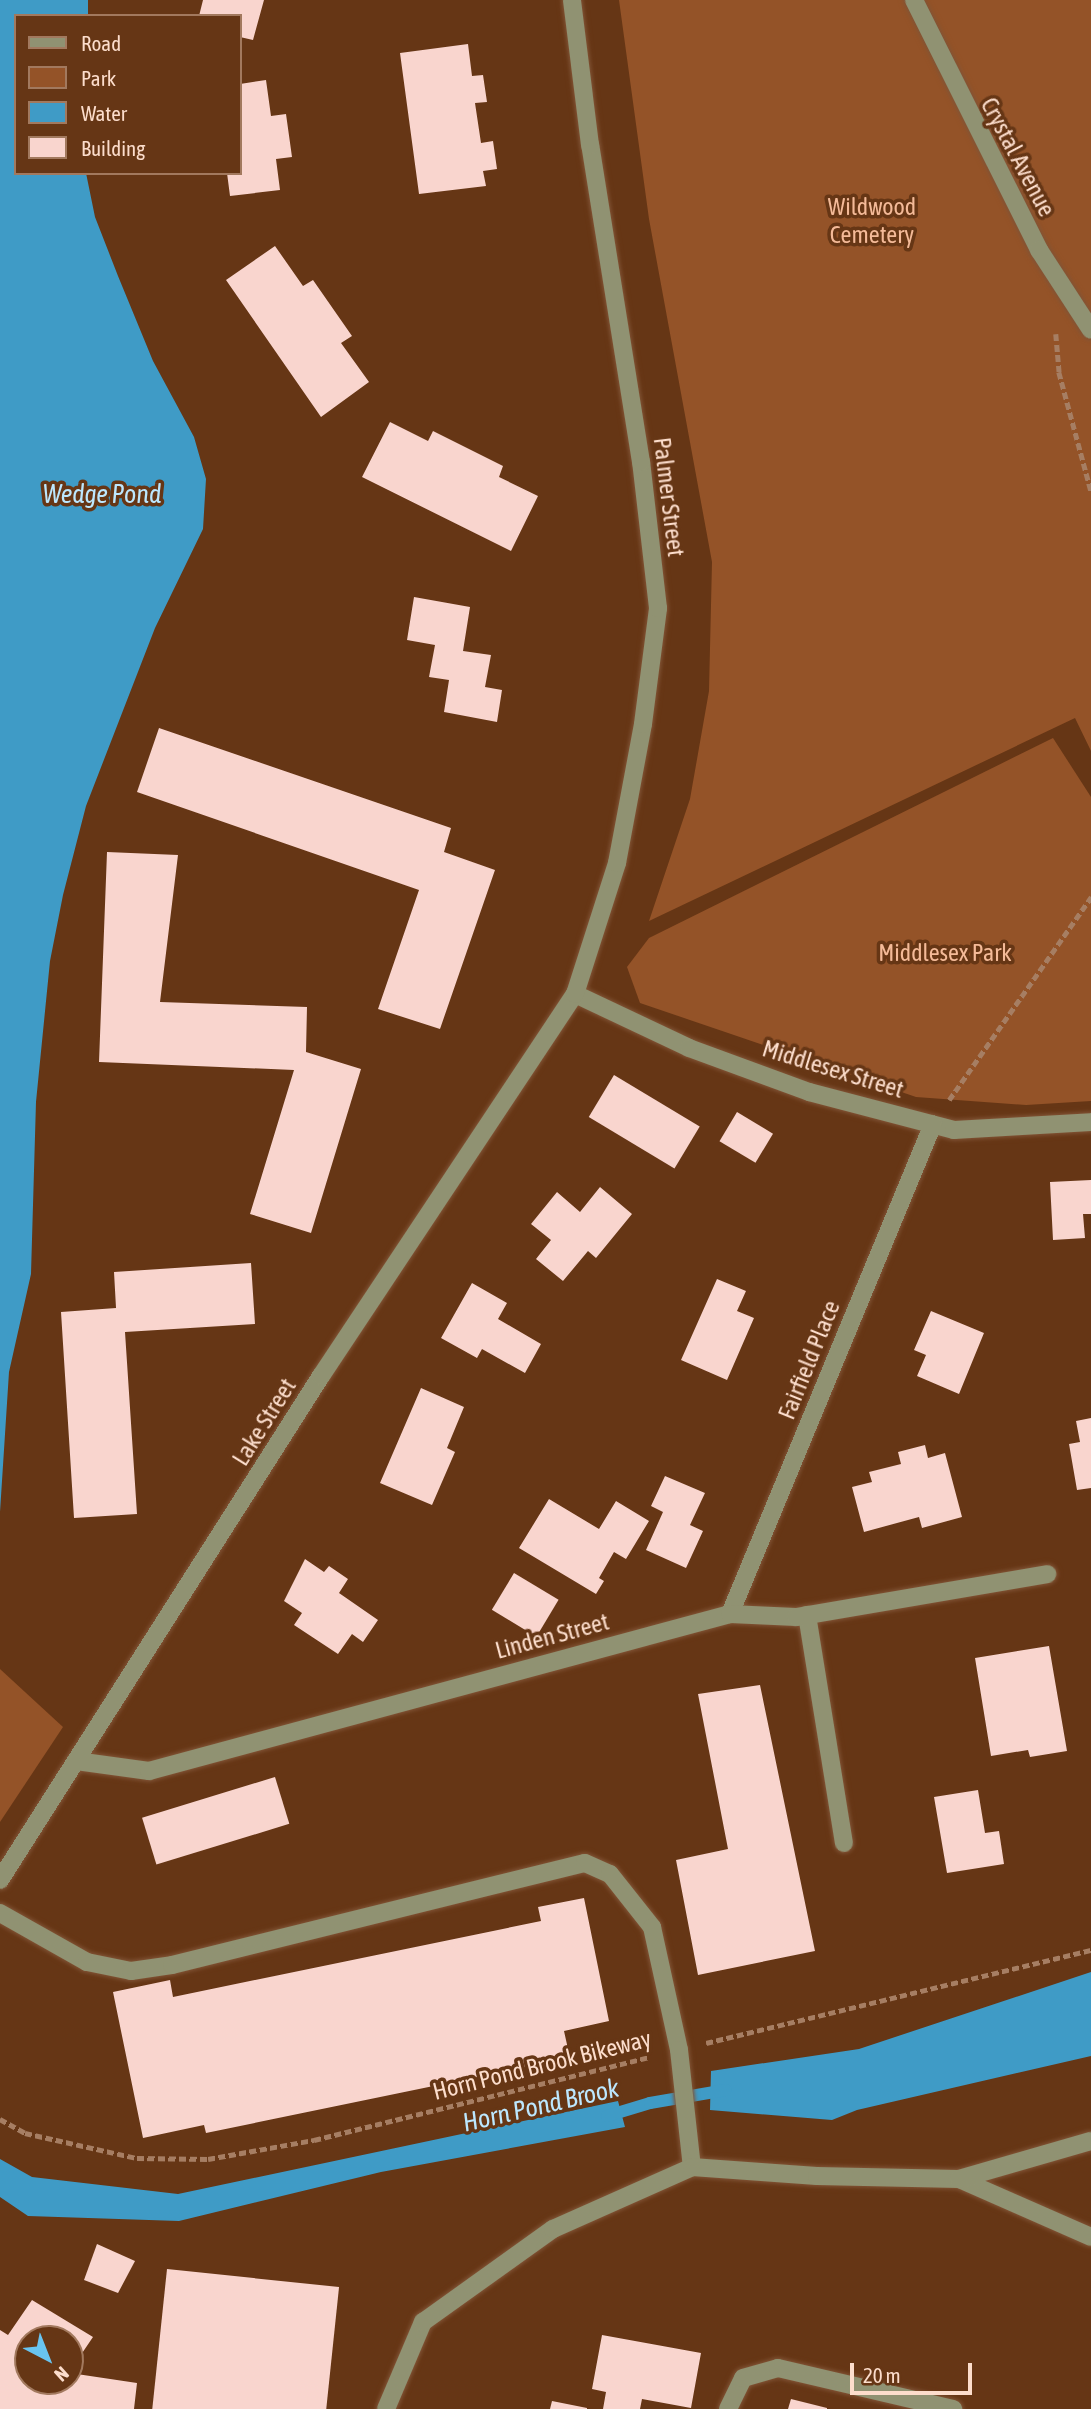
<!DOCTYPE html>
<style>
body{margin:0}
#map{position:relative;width:1091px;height:2409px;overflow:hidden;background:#663615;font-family:"Asap Condensed",sans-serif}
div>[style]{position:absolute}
.green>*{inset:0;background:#945328}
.water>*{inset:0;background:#3f9bc6}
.stream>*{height:12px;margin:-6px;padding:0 6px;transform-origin:6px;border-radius:6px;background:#3f9bc6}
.building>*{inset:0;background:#f9d5ce;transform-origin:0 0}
.path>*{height:4.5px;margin-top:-2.25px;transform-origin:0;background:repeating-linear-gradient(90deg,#a67e63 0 7px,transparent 0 10.5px)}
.roads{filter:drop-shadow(0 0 2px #815436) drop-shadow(0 0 2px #815436)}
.minor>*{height:18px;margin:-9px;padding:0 9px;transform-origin:9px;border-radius:9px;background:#909272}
span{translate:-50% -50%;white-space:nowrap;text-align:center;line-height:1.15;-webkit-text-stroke:7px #663615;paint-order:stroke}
.street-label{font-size:24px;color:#fcddcc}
.park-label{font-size:24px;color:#f4ba98}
.water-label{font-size:26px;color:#bce7fe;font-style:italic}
.legend{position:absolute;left:14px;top:14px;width:228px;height:161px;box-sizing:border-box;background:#663615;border:2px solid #a2795e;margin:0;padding:9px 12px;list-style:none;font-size:21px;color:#fcddcc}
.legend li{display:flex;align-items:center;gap:14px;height:35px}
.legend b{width:35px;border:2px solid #a2795e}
.north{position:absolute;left:14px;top:2325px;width:70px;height:70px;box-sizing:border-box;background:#663615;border:2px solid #a2795e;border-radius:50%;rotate:138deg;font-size:19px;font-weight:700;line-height:28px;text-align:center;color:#fcddcc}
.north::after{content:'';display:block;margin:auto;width:24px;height:32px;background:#69c4f0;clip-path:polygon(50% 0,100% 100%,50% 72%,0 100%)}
.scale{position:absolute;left:850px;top:2363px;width:122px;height:32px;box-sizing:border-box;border:4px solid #fcddcc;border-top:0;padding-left:9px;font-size:21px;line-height:24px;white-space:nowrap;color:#fcddcc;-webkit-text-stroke:5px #663615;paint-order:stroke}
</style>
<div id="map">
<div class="green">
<i style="clip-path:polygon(619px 0,1091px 0,1091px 751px,1075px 718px,649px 921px,690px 799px,709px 691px,712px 562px,649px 219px)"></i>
<i style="clip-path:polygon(1053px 738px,1091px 797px,1091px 1101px,1026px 1105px,916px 1097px,640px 1003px,627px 967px,649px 938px)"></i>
<i style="clip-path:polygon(0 1669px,63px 1727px,0 1822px)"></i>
</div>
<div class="water">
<i style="clip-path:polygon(0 0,88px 0,88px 16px,16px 16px,16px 173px,86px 173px,95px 217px,118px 276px,153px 361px,194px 437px,206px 479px,203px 529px,155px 628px,86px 806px,63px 895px,50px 961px,36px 1102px,31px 1274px,9px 1372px,0 1512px)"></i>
<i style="clip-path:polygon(1091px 1972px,1091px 2056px,857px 2110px,832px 2120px,710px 2110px,711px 2071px,859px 2049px)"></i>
<i style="clip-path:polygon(618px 2101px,625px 2127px,381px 2172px,179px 2221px,28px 2216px,0 2197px,0 2159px,32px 2177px,178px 2194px)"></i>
</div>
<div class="stream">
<i style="left:607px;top:2116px;width:45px;rotate:-16.8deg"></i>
<i style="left:650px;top:2103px;width:77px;rotate:-9.7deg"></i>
</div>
<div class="building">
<i style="clip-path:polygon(203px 0,264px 0,253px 40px,240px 37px,240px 16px,199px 16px)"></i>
<i style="clip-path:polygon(468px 44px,472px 76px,483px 75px,487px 102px,475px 103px,481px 143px,493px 141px,497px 169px,483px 171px,486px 186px,419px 194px,400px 53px)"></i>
<i style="clip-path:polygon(266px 80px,271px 116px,286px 114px,292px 157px,276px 159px,280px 190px,230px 196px,227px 173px,240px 173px,240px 84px)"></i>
<i style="clip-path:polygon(275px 246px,303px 286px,313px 280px,352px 336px,341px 343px,369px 382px,321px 417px,226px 280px)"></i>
<i style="clip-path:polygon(390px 422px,428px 441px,433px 431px,503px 466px,499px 477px,538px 496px,511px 551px,362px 477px)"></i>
<i style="clip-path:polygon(414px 597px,470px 607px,463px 651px,491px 655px,485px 687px,502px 690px,497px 722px,444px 712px,449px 680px,429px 677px,435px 645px,407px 640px)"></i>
<i style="clip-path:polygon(159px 728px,451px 828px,444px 852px,495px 870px,440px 1029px,378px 1009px,419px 890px,137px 792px)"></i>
<i style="clip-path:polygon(107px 852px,178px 855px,160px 1002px,307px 1007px,306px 1052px,361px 1069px,311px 1233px,250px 1214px,294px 1070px,99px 1062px)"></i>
<i style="left:614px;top:1075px;width:100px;height:49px;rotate:31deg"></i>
<i style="left:737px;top:1112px;width:42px;height:34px;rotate:31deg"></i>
<i style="clip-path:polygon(1091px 1180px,1091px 1214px,1083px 1214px,1085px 1238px,1053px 1240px,1050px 1182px)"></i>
<i style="clip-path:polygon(600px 1187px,632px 1214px,596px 1258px,588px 1251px,563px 1281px,536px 1259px,551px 1240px,531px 1224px,557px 1192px,580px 1212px)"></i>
<i style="clip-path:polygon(251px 1263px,255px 1324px,125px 1332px,137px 1514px,74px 1518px,61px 1312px,116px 1308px,114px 1272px)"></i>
<i style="clip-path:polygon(717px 1279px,746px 1291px,737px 1311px,754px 1318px,727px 1380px,681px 1360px)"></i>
<i style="clip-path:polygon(472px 1283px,507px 1303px,498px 1319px,541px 1344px,525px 1373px,482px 1349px,477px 1358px,441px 1338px)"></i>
<i style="clip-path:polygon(931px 1311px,984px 1333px,959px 1394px,917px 1376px,926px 1355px,914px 1350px)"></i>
<i style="clip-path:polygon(421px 1388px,464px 1407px,447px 1448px,455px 1452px,432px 1505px,380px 1483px)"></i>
<i style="clip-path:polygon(1091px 1418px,1091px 1488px,1077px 1490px,1069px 1444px,1080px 1442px,1076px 1421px)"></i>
<i style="clip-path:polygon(925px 1445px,928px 1458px,945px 1453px,962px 1517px,922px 1528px,919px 1517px,864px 1532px,852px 1487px,872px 1482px,869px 1472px,901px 1464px,898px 1452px)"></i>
<i style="clip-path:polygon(665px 1476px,705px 1493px,690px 1525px,703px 1531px,686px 1568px,646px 1550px,663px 1512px,651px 1506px)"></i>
<i style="clip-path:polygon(549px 1499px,599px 1529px,616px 1501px,649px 1521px,626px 1559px,614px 1552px,599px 1578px,604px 1581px,596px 1594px,519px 1548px)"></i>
<i style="clip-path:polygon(305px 1559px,324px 1572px,329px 1566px,348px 1579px,339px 1593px,378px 1620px,363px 1642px,352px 1634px,338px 1654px,294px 1625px,302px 1613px,284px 1601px)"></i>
<i style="left:514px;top:1573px;width:52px;height:43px;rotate:31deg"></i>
<i style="clip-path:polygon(1049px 1646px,1067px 1751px,1030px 1757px,1028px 1750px,991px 1756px,975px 1658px)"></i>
<i style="clip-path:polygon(760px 1685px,815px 1951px,698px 1975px,676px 1860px,728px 1849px,698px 1694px)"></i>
<i style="left:275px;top:1777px;width:49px;height:139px;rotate:73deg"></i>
<i style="clip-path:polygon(978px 1790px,985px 1833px,999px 1831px,1004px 1864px,947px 1873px,934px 1797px)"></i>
<i style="clip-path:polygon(584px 1898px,609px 2021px,564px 2031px,570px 2058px,206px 2133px,204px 2125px,143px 2138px,113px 1992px,170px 1980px,173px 1997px,541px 1921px,538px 1907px)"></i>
<i style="clip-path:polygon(97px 2244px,135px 2261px,118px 2293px,84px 2280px)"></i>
<i style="left:167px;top:2269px;width:173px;height:141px;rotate:6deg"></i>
<i style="clip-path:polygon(32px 2300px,93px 2337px,70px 2371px,70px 2339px,28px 2339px,28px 2381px,70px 2381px,70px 2373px,137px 2383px,134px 2409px,0 2409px,0 2330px,8px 2335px)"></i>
<i style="clip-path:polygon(602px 2335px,701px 2353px,691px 2408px,642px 2399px,640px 2409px,603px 2409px,606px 2392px,592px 2389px)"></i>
<i style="clip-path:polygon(791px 2399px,827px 2408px,827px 2409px,788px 2409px)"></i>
<i style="clip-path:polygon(552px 2401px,587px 2408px,587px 2409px,550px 2409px)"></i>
</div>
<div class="path">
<i style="left:1056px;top:334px;width:38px;rotate:85deg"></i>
<i style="left:1059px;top:372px;width:123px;rotate:74.9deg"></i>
<i style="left:949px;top:1100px;width:248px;rotate:-55deg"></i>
<i style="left:706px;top:2043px;width:396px;rotate:-13.6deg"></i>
<i style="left:0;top:2119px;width:29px;rotate:29deg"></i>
<i style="left:25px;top:2133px;width:115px;rotate:12.6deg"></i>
<i style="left:137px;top:2158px;width:71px;rotate:0.8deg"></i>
<i style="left:208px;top:2159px;width:108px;rotate:-10.2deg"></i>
<i style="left:314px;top:2140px;width:345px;rotate:-13.9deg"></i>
</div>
<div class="roads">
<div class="minor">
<i style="left:914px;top:0;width:280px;rotate:63.4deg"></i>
<i style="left:1039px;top:250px;width:95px;rotate:57deg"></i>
<i style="left:575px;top:994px;width:126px;rotate:25.3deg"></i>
<i style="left:689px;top:1048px;width:128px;rotate:20.1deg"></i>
<i style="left:809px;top:1092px;width:150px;rotate:14.7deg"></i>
<i style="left:954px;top:1130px;width:137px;rotate:-3.3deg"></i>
<i style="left:730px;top:1614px;width:530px;rotate:-67.5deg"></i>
<i style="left:807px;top:1615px;width:231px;rotate:80.8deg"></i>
<i style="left:76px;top:1761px;width:74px;rotate:7.8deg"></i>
<i style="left:149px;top:1771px;width:602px;rotate:-15.12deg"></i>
<i style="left:730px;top:1614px;width:66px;rotate:2.6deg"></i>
<i style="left:796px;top:1617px;width:255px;rotate:-9.7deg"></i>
<i style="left:0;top:1880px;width:598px;rotate:-57.51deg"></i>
<i style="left:321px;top:1376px;width:459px;rotate:-56.4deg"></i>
<i style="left:575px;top:994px;width:138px;rotate:-72.2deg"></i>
<i style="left:617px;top:863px;width:141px;rotate:-79.4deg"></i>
<i style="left:643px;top:724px;width:117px;rotate:-82.6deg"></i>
<i style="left:658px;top:608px;width:147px;rotate:-96.6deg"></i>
<i style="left:641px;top:462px;width:321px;rotate:-99.1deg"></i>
<i style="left:590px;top:145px;width:146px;rotate:-97.1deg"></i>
<i style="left:0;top:1913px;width:100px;rotate:29.4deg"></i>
<i style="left:87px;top:1962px;width:45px;rotate:11.6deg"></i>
<i style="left:131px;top:1971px;width:41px;rotate:-8.3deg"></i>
<i style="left:172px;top:1965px;width:425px;rotate:-13.9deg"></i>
<i style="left:585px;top:1863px;width:27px;rotate:24deg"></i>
<i style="left:610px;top:1874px;width:68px;rotate:51.6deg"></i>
<i style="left:652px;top:1927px;width:126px;rotate:77.6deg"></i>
<i style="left:679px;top:2050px;width:118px;rotate:83.7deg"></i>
<i style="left:959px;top:2179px;width:144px;rotate:23.7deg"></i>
<i style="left:386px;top:2409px;width:95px;rotate:-67deg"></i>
<i style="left:423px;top:2322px;width:160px;rotate:-35.6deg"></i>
<i style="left:553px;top:2229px;width:152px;rotate:-24deg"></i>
<i style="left:692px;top:2167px;width:125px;rotate:4.1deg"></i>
<i style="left:817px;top:2176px;width:142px;rotate:1.2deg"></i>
<i style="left:959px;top:2179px;width:137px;rotate:-16.1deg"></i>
<i style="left:728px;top:2409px;width:34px;rotate:-64deg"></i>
<i style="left:743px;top:2378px;width:36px;rotate:-16deg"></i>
<i style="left:778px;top:2368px;width:180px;rotate:13.2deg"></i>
</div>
</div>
<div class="street-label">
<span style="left:1018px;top:157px;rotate:62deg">Crystal Avenue</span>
<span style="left:669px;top:497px;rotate:83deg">Palmer Street</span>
<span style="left:833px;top:1069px;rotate:17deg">Middlesex Street</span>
<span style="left:809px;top:1360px;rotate:-68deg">Fairfield Place</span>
<span style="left:264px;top:1422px;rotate:-58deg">Lake Street</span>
<span style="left:552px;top:1636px;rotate:-15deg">Linden Street</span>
<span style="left:542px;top:2065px;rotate:-14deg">Horn Pond Brook Bikeway</span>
</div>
<div class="park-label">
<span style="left:872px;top:221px">Wildwood<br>Cemetery</span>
<span style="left:945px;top:953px">Middlesex Park</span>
</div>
<div class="water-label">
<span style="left:102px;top:495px">Wedge Pond</span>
<span style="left:541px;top:2106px;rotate:-13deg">Horn Pond Brook</span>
</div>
<ul class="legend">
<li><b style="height:9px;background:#909272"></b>Road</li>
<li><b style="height:19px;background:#945328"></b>Park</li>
<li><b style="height:19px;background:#3f9bc6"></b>Water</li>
<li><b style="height:19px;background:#f9d5ce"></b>Building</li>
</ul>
<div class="north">N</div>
<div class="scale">20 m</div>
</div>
